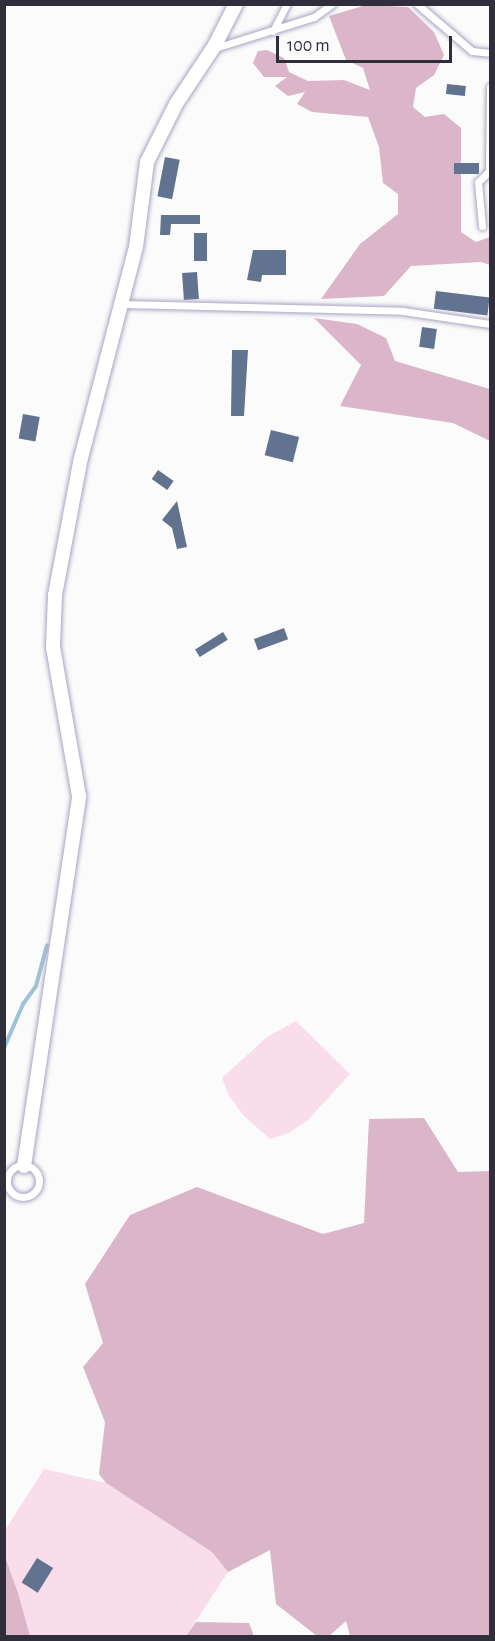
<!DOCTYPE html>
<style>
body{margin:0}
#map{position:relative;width:495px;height:1641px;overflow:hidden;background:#fbfbfb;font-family:"Alegreya Sans",sans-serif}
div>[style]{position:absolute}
.green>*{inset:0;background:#f9ddeb}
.forest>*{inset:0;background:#dab6c8}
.stream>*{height:4px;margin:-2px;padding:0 2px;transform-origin:2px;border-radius:2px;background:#9fc3d6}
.building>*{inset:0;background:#62738f;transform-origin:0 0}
.roads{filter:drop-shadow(0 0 2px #a7a5c2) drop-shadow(0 0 2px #a7a5c2)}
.lane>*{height:7px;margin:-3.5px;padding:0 3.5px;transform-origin:3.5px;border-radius:3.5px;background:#fff}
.lane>.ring{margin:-3.5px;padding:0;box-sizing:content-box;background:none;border:7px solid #fff;border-radius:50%}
.street>*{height:14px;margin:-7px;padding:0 7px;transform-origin:7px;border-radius:7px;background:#fff}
span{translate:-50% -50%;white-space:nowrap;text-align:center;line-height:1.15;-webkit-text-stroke:6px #fbfbfb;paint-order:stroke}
.frame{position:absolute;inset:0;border:6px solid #2f2e3a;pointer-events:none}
.scale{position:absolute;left:276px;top:36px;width:176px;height:27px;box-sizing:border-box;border:3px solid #2f2e3a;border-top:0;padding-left:8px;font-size:18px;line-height:21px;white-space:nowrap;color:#2f2e3a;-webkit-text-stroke:4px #fbfbfb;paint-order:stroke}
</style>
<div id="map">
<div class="green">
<i style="clip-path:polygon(296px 1021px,350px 1074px,308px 1120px,289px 1133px,270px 1139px,244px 1116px,229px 1096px,222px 1078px,267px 1037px)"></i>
<i style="clip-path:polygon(44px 1469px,106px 1483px,212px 1552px,228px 1572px,186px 1636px,30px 1636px,5px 1557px,4px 1532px)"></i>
</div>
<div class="forest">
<i style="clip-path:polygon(366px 5px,408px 7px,434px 32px,444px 55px,434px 75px,416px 88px,413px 107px,425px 117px,444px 114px,461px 128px,461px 232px,476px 242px,490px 237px,490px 265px,481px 262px,411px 266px,384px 296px,321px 299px,360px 244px,398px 214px,398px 194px,383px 183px,379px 147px,368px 117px,312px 112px,297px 104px,305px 92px,288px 96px,275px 86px,287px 77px,264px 77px,253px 63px,258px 51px,267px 50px,284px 58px,289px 72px,308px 81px,344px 80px,370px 90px,363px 68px,346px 60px,329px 16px)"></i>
<i style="clip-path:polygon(314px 318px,357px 324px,386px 338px,395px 361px,490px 389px,490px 441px,453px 423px,340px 406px,361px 365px)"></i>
<i style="clip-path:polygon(424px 1118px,458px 1172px,490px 1171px,490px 1636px,350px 1636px,346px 1621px,329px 1636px,317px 1636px,276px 1604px,270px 1550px,228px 1572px,212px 1552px,106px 1483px,99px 1474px,105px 1422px,83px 1367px,103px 1343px,85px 1284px,130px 1215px,197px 1187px,323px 1234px,364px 1223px,369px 1119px)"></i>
<i style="clip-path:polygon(5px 1557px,18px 1593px,30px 1636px,5px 1636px)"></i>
<i style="clip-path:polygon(196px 1622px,249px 1623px,254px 1636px,186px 1636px)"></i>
</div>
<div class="stream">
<i style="left:4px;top:1048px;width:48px;rotate:-66.6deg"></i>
<i style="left:23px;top:1004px;width:22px;rotate:-54deg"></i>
<i style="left:36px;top:986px;width:42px;rotate:-75deg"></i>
</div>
<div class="building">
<i style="left:447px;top:84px;width:19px;height:10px;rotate:6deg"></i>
<i style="left:165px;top:157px;width:15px;height:40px;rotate:11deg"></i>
<i style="left:454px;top:163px;width:25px;height:11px"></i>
<i style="clip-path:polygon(161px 215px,200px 215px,200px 224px,171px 224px,170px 235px,160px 235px)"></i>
<i style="left:194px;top:233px;width:13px;height:28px"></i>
<i style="clip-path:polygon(253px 250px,286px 250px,286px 275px,262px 275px,261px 282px,247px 280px)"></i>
<i style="left:197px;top:272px;width:27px;height:15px;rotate:86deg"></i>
<i style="left:436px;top:291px;width:54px;height:18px;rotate:7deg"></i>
<i style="left:422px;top:327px;width:15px;height:20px;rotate:8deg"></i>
<i style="clip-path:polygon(232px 350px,248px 350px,244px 416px,231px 416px)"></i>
<i style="left:23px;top:414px;width:17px;height:25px;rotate:10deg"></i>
<i style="left:271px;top:430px;width:29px;height:26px;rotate:14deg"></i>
<i style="left:158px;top:470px;width:19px;height:11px;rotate:35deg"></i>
<i style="clip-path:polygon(177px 501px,187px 547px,177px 549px,172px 528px,162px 520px)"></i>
<i style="left:284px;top:628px;width:12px;height:32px;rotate:70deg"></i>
<i style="left:223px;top:632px;width:9px;height:33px;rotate:58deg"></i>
<i style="left:37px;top:1558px;width:19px;height:29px;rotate:32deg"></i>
</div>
<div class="roads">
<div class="lane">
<i style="left:417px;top:4px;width:72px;rotate:40.5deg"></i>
<i style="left:472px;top:51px;width:18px;rotate:6deg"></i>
<i style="left:273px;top:31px;width:30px;rotate:-63deg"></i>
<i style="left:215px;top:48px;width:104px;rotate:-17.4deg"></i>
<i style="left:314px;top:17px;width:22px;rotate:-36deg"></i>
<i style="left:482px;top:226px;width:44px;rotate:-95.2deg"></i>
<i style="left:478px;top:182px;width:16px;rotate:-45deg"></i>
<i style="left:489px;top:171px;width:84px;rotate:-89.3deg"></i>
<i style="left:123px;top:304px;width:280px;rotate:1.4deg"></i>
<i style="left:403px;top:311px;width:88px;rotate:8.5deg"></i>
<i class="ring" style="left:7px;top:1165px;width:25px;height:25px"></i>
</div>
<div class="street">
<i style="left:24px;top:1166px;width:374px;rotate:-81.5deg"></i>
<i style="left:79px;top:796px;width:151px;rotate:-99.9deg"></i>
<i style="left:53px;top:647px;width:52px;rotate:-87.8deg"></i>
<i style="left:55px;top:595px;width:139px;rotate:-79.3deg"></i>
<i style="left:81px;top:458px;width:218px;rotate:-75.4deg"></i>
<i style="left:136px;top:247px;width:86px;rotate:-82.6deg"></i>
<i style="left:147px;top:162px;width:65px;rotate:-63.4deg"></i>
<i style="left:176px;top:104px;width:71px;rotate:-56.5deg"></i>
<i style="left:215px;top:45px;width:46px;rotate:-62.9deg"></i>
</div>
</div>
<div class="frame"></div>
<div class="scale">100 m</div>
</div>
